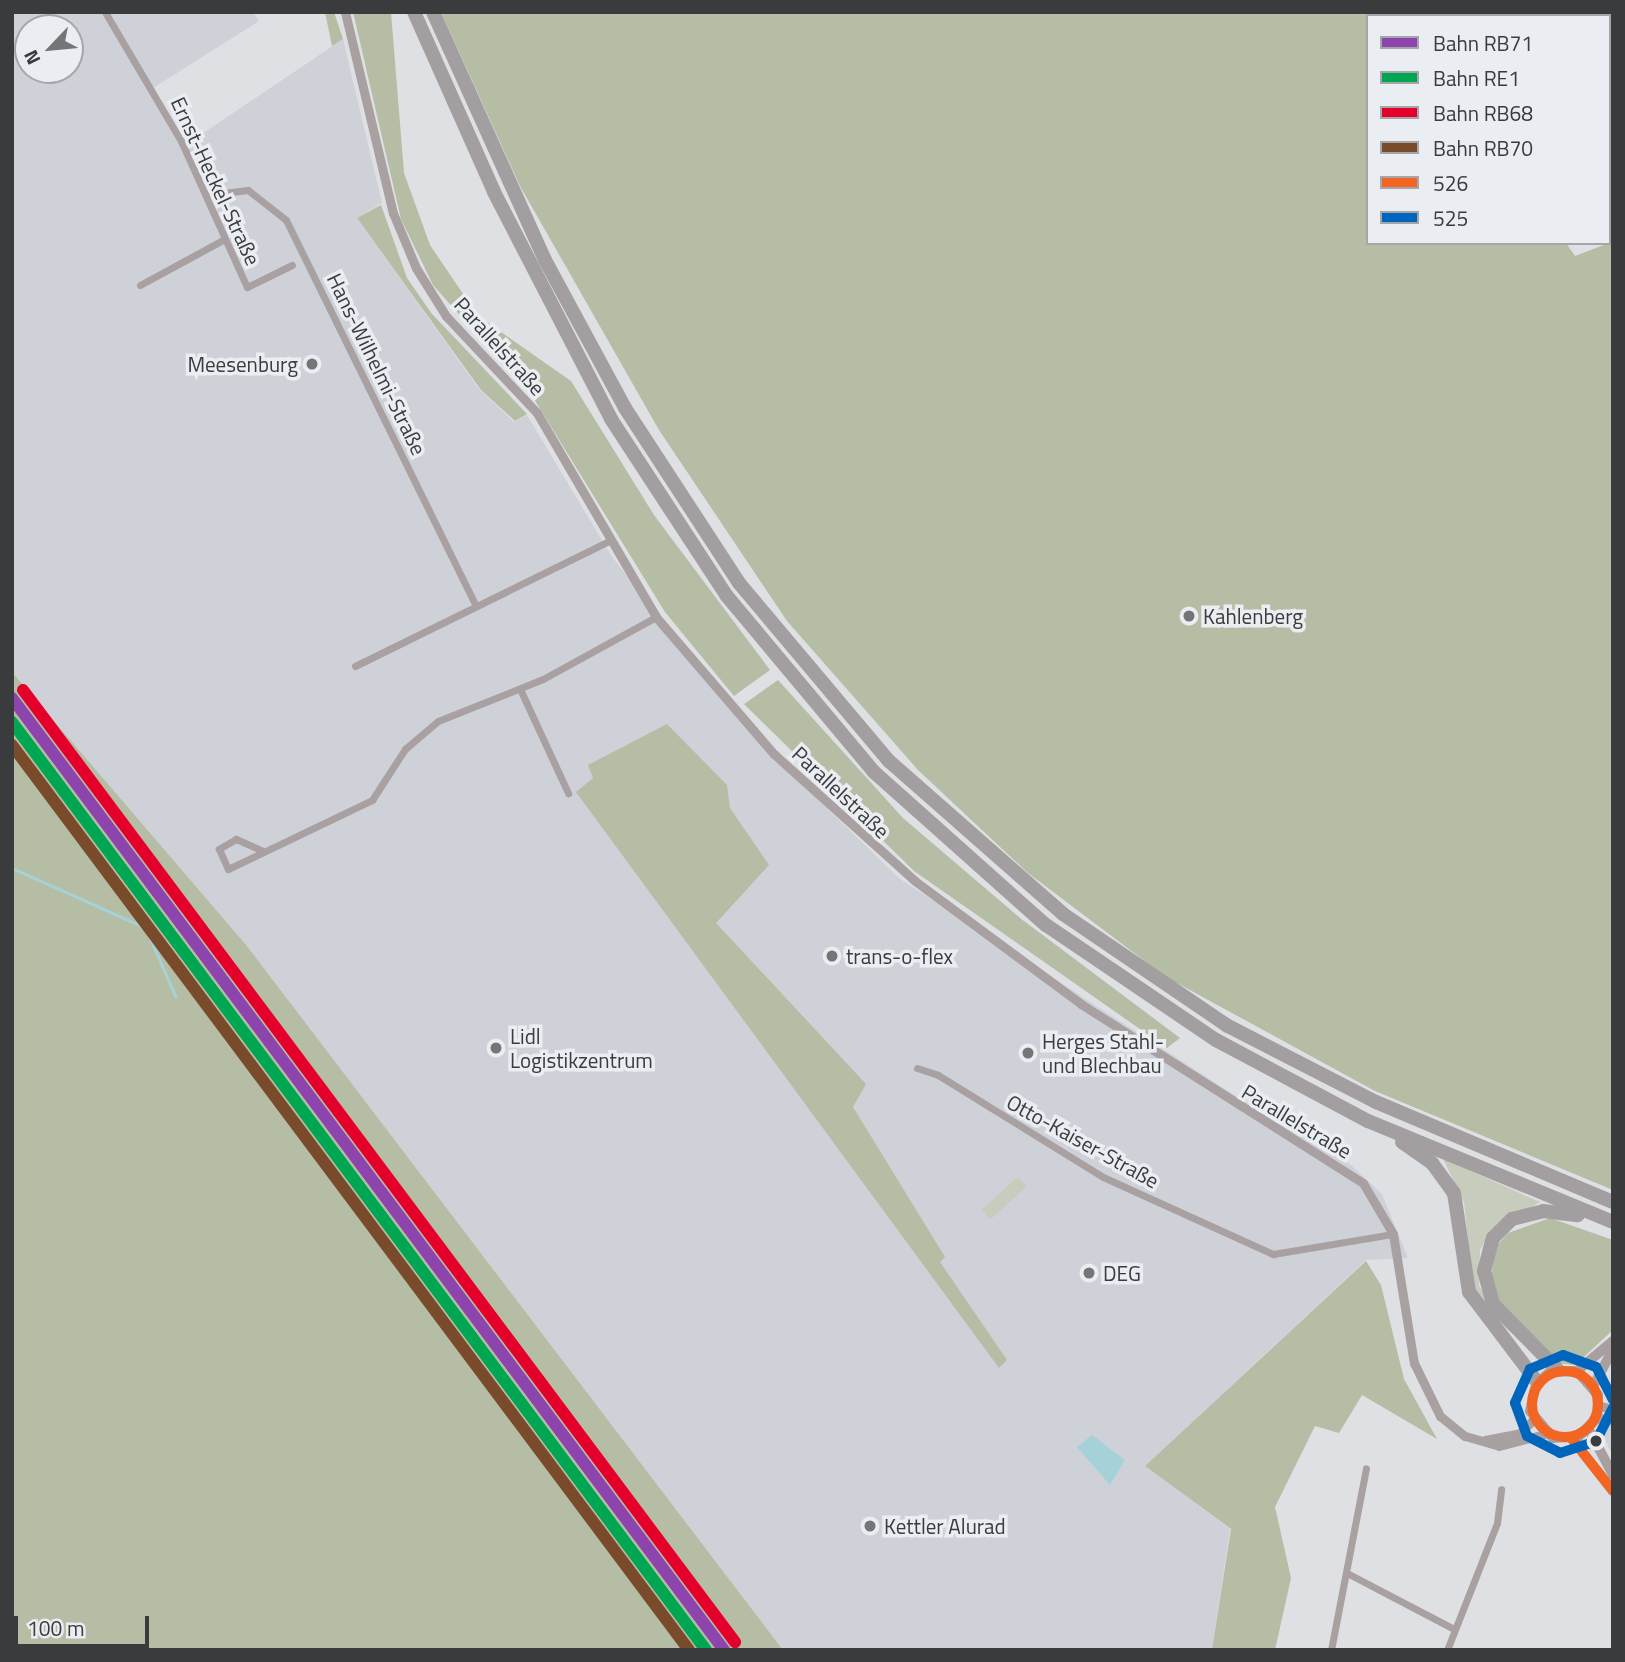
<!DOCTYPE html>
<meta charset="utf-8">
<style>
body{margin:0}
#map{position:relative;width:1625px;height:1662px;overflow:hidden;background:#dee0e3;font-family:"Titillium Web",sans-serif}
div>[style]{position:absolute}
.built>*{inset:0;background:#ced1d8}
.green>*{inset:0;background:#c7ccbd;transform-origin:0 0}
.forest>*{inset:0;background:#b6bda5}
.water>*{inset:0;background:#a5d2d8}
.stream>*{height:2.5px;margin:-1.25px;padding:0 1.25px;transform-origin:1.25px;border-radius:1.25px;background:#a5d2d8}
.minor>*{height:7px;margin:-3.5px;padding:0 3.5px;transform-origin:3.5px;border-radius:3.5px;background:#a8a0a1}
.tertiary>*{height:9px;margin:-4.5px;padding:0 4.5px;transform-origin:4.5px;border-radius:4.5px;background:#a8a0a1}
.secondary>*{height:10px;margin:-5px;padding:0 5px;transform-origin:5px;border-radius:5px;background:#a79fa0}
.motorway>*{height:14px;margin:-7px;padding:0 7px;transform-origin:7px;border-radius:7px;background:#a39e9f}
.bus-1>*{height:10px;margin:-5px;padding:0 5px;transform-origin:5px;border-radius:5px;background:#f26522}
.bus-1>.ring{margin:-5px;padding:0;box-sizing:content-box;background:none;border:10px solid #f26522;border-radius:50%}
.bus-2>*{height:10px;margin:-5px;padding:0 5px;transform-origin:5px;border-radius:5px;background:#0065bd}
.rail-1>*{height:12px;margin:-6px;padding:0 6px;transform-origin:6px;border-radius:6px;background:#8e44ad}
.rail-2>*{height:12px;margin:-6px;padding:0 6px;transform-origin:6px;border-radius:6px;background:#00a651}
.rail-3>*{height:12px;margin:-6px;padding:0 6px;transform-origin:6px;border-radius:6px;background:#e4002b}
.rail-4>*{height:12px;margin:-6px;padding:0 6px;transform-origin:6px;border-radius:6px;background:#7a4b2a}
.dots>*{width:19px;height:19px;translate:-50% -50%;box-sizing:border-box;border:4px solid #eaedf1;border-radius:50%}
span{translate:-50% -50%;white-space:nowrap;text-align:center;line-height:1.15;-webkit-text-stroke:7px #eaedf1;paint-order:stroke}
.street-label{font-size:21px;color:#3a3b3d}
.poi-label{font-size:21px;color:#3a3b3d}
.right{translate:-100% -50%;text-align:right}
.left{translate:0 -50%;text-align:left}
.frame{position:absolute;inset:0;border:14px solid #3a3b3d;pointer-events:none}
.legend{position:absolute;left:1366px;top:14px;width:245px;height:231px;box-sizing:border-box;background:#eaedf1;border:2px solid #a4a6a9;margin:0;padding:9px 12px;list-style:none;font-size:21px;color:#3a3b3d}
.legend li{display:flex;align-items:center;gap:14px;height:35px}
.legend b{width:35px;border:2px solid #a4a6a9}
.north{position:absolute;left:14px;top:14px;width:70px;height:70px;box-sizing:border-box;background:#eaedf1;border:2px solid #a4a6a9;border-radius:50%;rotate:244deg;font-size:19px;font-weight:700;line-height:28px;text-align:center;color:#3a3b3d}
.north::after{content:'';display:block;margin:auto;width:24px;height:32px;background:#737577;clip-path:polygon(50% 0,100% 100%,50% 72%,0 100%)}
.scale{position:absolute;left:14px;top:1616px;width:135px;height:32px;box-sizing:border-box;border:4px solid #3a3b3d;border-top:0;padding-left:9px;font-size:21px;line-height:24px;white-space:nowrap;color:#3a3b3d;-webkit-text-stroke:5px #eaedf1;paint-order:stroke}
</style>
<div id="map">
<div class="built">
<i style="clip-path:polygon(evenodd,12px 12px,253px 12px,259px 21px,153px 88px,187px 144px,343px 39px,382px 203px,357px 218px,479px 389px,514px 422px,527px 415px,612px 557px,770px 753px,900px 879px,1262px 1113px,1342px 1157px,1382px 1194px,1408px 1258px,1366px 1260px,1145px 1466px,1230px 1529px,1212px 1650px,783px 1650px,247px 946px,12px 672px,12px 12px,28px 28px,70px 28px,70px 70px,28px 70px,28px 28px)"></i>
<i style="clip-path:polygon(1613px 1398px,1613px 1456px,1601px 1432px)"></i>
</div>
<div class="green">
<i style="clip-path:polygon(1443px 1159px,1540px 1202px,1490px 1232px,1480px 1250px,1479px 1286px,1510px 1333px,1473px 1289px,1464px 1202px)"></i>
<i style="left:1018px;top:1177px;width:13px;height:49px;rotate:48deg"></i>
</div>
<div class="forest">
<i style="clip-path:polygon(325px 12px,334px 12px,343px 39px,332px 46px)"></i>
<i style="clip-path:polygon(353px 12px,391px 12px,404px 173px,430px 245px,478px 316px,571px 381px,654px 515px,770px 670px,734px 696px,665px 612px,534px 399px,433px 285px,401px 219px)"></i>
<i style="clip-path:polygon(441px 12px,1437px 12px,1368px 16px,1368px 243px,1566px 243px,1575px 256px,1609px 243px,1613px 236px,1613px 1190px,1375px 1091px,1166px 977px,1028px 873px,918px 770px,787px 621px,659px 430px,520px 186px)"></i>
<i style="clip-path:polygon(381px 205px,407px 278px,432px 314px,527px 414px,515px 421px,481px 390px,357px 218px)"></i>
<i style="clip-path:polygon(12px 672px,247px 946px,783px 1650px,12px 1650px)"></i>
<i style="clip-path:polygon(778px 680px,903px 818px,1020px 918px,1180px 1038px,1167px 1048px,914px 871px,744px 704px)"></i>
<i style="clip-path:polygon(667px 724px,727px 785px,730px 808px,769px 865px,716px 923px,866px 1084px,853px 1107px,945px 1257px,940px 1262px,1007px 1360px,999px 1368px,576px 792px,593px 778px,588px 765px)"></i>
<i style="clip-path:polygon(1550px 1218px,1613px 1240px,1613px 1330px,1575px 1365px,1557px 1363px,1496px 1298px,1491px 1284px,1494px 1249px,1508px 1233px)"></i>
<i style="clip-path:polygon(1366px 1261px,1381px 1285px,1404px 1379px,1437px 1439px,1362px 1395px,1339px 1433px,1315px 1426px,1275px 1507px,1291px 1578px,1275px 1650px,1212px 1650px,1231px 1529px,1145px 1466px)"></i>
</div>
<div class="water">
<i style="clip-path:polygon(1092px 1435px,1125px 1460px,1110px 1485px,1077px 1447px)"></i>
</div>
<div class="stream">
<i style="left:12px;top:868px;width:147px;rotate:24.1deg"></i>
<i style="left:146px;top:928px;width:75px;rotate:66.5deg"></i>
</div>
<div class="minor">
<i style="left:105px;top:12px;width:150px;rotate:59.5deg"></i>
<i style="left:181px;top:141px;width:160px;rotate:65.7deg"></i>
<i style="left:247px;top:287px;width:50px;rotate:-26.1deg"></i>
<i style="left:206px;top:195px;width:42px;rotate:-6.8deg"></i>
<i style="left:248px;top:190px;width:48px;rotate:38.3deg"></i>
<i style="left:286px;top:220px;width:430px;rotate:63.8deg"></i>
<i style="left:140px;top:285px;width:94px;rotate:-28.5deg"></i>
<i style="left:355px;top:666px;width:285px;rotate:-26.2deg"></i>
<i style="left:520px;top:689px;width:115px;rotate:65.2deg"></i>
<i style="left:263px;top:851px;width:30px;rotate:-156deg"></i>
<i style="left:236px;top:839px;width:20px;rotate:150deg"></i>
<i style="left:219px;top:849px;width:22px;rotate:66deg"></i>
<i style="left:228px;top:869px;width:160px;rotate:-25.6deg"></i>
<i style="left:372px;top:800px;width:61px;rotate:-57.1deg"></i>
<i style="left:405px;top:749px;width:43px;rotate:-40.3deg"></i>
<i style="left:438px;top:721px;width:113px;rotate:-21.8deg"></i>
<i style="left:543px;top:679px;width:129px;rotate:-28.8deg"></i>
<i style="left:917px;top:1068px;width:22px;rotate:18deg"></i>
<i style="left:938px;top:1075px;width:194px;rotate:31.7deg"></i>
<i style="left:1103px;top:1177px;width:187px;rotate:24.4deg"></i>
<i style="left:1273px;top:1254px;width:122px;rotate:-9.5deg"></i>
<i style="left:1347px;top:1573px;width:121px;rotate:27.6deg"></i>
<i style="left:1331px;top:1650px;width:185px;rotate:-79.1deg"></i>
<i style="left:1447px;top:1650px;width:136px;rotate:-68.5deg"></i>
<i style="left:1497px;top:1523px;width:34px;rotate:-83deg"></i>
</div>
<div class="tertiary">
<i style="left:345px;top:12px;width:207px;rotate:76.6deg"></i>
<i style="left:393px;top:213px;width:60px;rotate:67.3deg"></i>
<i style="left:416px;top:268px;width:57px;rotate:58deg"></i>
<i style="left:446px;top:316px;width:133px;rotate:46.8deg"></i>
<i style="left:537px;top:413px;width:236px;rotate:59.7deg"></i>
<i style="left:656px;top:617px;width:181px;rotate:49.3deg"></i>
<i style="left:774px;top:754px;width:190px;rotate:42deg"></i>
<i style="left:915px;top:881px;width:207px;rotate:36.5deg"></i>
<i style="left:1081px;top:1004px;width:334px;rotate:32.4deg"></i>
<i style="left:1363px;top:1183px;width:59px;rotate:59.5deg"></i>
<i style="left:1393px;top:1234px;width:131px;rotate:80.8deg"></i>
<i style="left:1414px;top:1363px;width:59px;rotate:63.9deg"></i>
<i style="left:1440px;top:1416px;width:32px;rotate:39deg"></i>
<i style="left:1465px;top:1436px;width:35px;rotate:16deg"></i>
<i style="left:1499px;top:1446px;width:48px;rotate:-14.6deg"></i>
<i style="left:1600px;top:1406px;width:13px;rotate:13deg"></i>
<i style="left:1597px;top:1418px;width:16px;rotate:7deg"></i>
<i style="left:1485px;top:1440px;width:36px;rotate:-11deg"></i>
<i style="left:1520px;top:1433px;width:18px;rotate:-45deg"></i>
</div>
<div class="secondary">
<i style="left:1525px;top:12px;width:4px;rotate:63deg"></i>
<i style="left:1609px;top:171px;width:7px;rotate:56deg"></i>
<i style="left:1577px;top:1371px;width:32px;rotate:49deg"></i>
<i style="left:1598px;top:1395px;width:23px;rotate:92deg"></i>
<i style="left:1597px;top:1418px;width:27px;rotate:135deg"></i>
<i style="left:1578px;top:1437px;width:25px;rotate:178deg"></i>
<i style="left:1553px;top:1438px;width:35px;rotate:-130deg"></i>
<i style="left:1530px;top:1411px;width:28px;rotate:-77deg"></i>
<i style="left:1536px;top:1384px;width:18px;rotate:-41deg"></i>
<i style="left:1550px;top:1372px;width:27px;rotate:-2deg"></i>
<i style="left:1577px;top:1371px;width:47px;rotate:-39.8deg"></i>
<i style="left:1594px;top:1385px;width:41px;rotate:-62.2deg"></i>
<i style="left:1589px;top:1430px;width:51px;rotate:61.9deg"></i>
<i style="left:1572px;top:1439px;width:66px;rotate:51.7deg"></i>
</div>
<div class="motorway">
<i style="left:414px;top:12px;width:197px;rotate:66deg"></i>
<i style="left:494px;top:192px;width:255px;rotate:62.7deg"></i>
<i style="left:611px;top:419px;width:210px;rotate:56.8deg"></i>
<i style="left:726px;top:595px;width:231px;rotate:50.1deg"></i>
<i style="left:874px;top:772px;width:230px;rotate:41.7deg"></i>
<i style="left:1046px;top:925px;width:205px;rotate:34.1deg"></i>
<i style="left:1216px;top:1040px;width:172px;rotate:28.1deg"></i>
<i style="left:1368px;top:1121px;width:265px;rotate:22.4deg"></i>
<i style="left:433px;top:12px;width:272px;rotate:65.7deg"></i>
<i style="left:545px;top:260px;width:168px;rotate:61.6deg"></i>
<i style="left:625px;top:408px;width:209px;rotate:56.9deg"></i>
<i style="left:739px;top:583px;width:233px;rotate:49.9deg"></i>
<i style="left:889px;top:761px;width:232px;rotate:41.3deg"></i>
<i style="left:1063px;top:914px;width:199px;rotate:34.2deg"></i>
<i style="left:1228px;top:1026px;width:166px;rotate:27.2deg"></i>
<i style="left:1376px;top:1102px;width:257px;rotate:22.9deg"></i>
<i style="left:1402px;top:1142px;width:37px;rotate:35deg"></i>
<i style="left:1432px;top:1163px;width:37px;rotate:54deg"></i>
<i style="left:1454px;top:1193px;width:100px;rotate:81.4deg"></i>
<i style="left:1469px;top:1292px;width:113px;rotate:52.9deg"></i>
<i style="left:1558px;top:1370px;width:93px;rotate:-134.6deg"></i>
<i style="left:1493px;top:1304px;width:34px;rotate:-105deg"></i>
<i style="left:1484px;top:1271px;width:34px;rotate:-75deg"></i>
<i style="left:1493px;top:1238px;width:27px;rotate:-45deg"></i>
<i style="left:1512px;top:1219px;width:32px;rotate:-14deg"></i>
<i style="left:1543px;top:1211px;width:35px;rotate:7deg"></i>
</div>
<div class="bus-1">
<i class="ring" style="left:1532px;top:1371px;width:56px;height:56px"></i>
<i style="left:1572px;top:1439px;width:66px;rotate:51.7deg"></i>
</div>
<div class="bus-2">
<i style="left:1613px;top:1400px;width:37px;rotate:-117deg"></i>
<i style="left:1596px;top:1367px;width:35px;rotate:-160deg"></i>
<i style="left:1563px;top:1355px;width:36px;rotate:157deg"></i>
<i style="left:1530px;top:1369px;width:37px;rotate:114deg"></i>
<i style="left:1515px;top:1403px;width:35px;rotate:70deg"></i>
<i style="left:1527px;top:1436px;width:37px;rotate:27deg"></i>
<i style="left:1560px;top:1453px;width:38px;rotate:-18deg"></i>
<i style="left:1596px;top:1441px;width:37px;rotate:-63deg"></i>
</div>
<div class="rail-1">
<i style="left:12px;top:698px;width:1189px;rotate:53.21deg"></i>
</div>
<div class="rail-2">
<i style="left:12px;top:722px;width:1159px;rotate:53.21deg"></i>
</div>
<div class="rail-3">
<i style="left:23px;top:690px;width:1189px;rotate:53.21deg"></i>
</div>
<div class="rail-4">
<i style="left:12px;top:745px;width:1130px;rotate:53.2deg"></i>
</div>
<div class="dots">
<i style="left:312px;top:364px;background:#737577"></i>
<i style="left:1189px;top:616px;background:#737577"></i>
<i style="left:832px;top:956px;background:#737577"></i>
<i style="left:496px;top:1048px;background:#737577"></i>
<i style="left:1028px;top:1053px;background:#737577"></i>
<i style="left:1089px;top:1273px;background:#737577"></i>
<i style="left:1596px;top:1441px;background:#3a3b3d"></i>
<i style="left:870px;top:1526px;background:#737577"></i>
</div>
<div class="street-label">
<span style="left:216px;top:181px;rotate:65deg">Ernst-Heckel-Straße</span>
<span style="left:500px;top:346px;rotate:48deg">Parallelstraße</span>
<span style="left:377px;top:364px;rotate:64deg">Hans-Wilhelmi-Straße</span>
<span style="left:841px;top:792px;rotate:43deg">Parallelstraße</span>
<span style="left:1297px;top:1121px;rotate:31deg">Parallelstraße</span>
<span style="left:1083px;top:1141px;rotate:29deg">Otto-Kaiser-Straße</span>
</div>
<div class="poi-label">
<span class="right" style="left:298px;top:364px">Meesenburg</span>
<span class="left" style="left:1203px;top:616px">Kahlenberg</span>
<span class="left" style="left:846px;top:956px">trans-o-flex</span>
<span class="left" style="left:510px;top:1048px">Lidl<br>Logistikzentrum</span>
<span class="left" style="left:1042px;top:1053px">Herges Stahl-<br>und Blechbau</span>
<span class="left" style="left:1103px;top:1273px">DEG</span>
<span class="left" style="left:884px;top:1526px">Kettler Alurad</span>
</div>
<div class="frame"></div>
<ul class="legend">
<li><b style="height:9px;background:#8e44ad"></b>Bahn RB71</li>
<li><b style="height:9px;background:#00a651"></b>Bahn RE1</li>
<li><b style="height:9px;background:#e4002b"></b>Bahn RB68</li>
<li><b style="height:9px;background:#7a4b2a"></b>Bahn RB70</li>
<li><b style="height:9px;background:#f26522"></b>526</li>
<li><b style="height:9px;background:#0065bd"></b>525</li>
</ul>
<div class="north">N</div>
<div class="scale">100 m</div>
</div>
